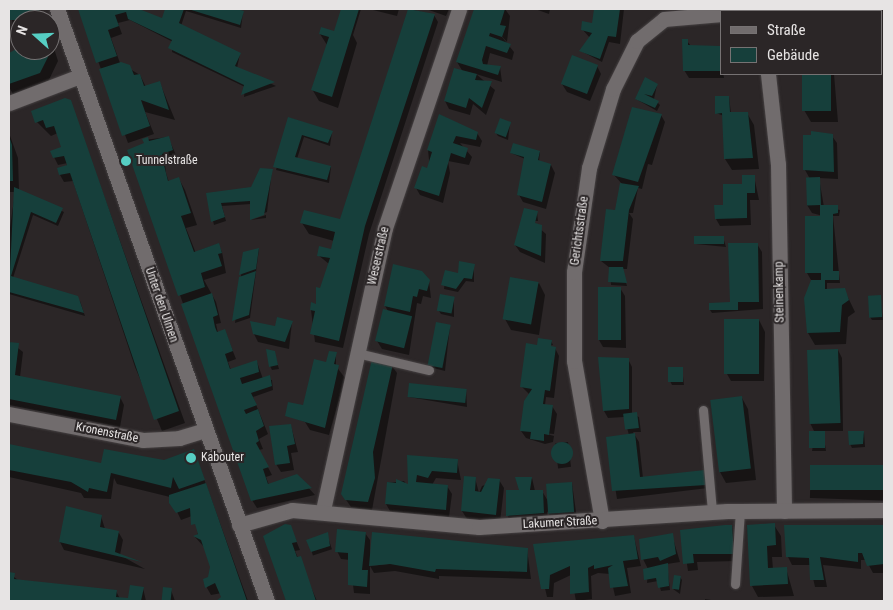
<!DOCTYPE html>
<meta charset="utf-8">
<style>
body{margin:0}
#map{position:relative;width:893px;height:610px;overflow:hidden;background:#2b2627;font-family:"Roboto Condensed",sans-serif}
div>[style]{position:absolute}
.shadow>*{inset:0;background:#0007;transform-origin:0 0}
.building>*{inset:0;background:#163f3b;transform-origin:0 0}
.round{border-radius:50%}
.roads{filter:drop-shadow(0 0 1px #464243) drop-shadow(0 0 1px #464243)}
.lane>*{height:9px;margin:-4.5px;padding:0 4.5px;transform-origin:4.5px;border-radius:4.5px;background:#716c6d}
.street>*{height:15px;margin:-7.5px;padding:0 7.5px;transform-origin:7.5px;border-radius:7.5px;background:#716c6d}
.secondary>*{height:15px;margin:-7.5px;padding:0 7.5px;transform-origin:7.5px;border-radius:7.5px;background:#716c6d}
.dots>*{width:14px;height:14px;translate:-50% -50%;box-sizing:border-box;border:2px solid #2b2627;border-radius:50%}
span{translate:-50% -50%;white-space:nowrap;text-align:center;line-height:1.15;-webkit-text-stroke:4px #2b2627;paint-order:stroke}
.poi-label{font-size:12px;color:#e7e4e4}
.left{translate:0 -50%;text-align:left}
.street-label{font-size:12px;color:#e7e4e4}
.frame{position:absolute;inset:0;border:10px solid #e7e4e4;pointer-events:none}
.legend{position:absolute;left:720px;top:10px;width:162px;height:65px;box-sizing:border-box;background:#2b2627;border:1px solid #767273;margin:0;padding:6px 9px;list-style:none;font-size:15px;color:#e7e4e4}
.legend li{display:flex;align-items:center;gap:10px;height:25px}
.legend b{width:25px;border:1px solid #767273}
.north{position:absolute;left:10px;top:10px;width:50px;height:50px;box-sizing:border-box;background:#2b2627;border:1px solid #767273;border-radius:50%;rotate:290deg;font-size:14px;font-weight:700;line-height:20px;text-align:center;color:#e7e4e4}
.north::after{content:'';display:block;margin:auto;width:18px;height:22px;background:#56cec3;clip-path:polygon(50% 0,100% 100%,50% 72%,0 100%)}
</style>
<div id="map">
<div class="shadow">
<i style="clip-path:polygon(9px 9px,39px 9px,43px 20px,20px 20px,20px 50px,50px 50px,50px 36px,58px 61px,47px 84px,14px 96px,9px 87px,9px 55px,20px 51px)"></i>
<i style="clip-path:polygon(79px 9px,136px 9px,162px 20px,166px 9px,243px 12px,241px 28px,186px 11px,181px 26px,240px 54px,237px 68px,276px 86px,244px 97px,245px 87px,172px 52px,173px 42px,130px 20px,118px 23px,122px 34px,111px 38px,120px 63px,140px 75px,146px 87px,160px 83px,175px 120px,145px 112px,154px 134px,128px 143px)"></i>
<i style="clip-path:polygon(342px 9px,361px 9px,353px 35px,357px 43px,338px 108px,319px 101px,312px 89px,327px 45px,320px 34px,334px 33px)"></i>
<i style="clip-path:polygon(369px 9px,399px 9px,397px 16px)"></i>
<i style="clip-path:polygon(409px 9px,434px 15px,438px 22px,369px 234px,343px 348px,315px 342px,311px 310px,318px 305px,329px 264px,318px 255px,334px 251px,334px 241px,309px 234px,302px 223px,344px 221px)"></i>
<i style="clip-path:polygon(426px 9px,449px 9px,446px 16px)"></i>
<i style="clip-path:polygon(475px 9px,505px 9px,510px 16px,507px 42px,498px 32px,514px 52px,512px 60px,490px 53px,487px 66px,500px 67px,502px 82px,476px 74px,495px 90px,486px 115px,473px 104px,470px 115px,449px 109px,445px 101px,463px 72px,457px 62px)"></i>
<i style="clip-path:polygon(535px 9px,550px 9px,549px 14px)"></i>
<i style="clip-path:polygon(595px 9px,624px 9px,620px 44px,609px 42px,602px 62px,581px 51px,590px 38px,582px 29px,593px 24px)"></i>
<i style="clip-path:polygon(687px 41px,691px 46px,719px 47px,724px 78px,689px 78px,684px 70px)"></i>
<i style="clip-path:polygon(597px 66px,601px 74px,590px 101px,567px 92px,562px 84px)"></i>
<i style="clip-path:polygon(804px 74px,834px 74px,838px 122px,811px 122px,804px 110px)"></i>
<i style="clip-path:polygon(657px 85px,654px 99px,660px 105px,657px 111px,636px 99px)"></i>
<i style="clip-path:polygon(729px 97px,731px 113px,747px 113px,754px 125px,759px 169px,732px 170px,725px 159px,724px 116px,716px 113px)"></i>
<i style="clip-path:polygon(70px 101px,185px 423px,162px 431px,135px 367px,73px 181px,64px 182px,60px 175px,68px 163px,58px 165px,54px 157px,63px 148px,58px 133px,51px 136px,37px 122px)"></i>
<i style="clip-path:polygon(440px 115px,477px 133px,482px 141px,480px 147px,460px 143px,472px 157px,469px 165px,448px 161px,450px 173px,443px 203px,420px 195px,416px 188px,430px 170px,428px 150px)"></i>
<i style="clip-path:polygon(661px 115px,665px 122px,652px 165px,648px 164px,642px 189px,638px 188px,633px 213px,629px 213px,633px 219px,627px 269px,622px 269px,627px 286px,611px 285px,610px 268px,601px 261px,619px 211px,622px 184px,614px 175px)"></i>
<i style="clip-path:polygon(290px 118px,332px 132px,330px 146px,304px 137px,297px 159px,331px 167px,329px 183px,276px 170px)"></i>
<i style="clip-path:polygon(510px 123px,508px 140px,498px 136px,496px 133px)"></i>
<i style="clip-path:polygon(9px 133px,18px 158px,19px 190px,64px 212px,58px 226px,33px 215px,13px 278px,80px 301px,85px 316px,9px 294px,9px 235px,15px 192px,9px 192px)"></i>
<i style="clip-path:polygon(832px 136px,837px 143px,838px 179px,819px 178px,824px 207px,840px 210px,839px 216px,833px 216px,840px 283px,827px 283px,827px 290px,844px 289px,855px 312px,848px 317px,846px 344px,815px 345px,808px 333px,811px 280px,807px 273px,806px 217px,823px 216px,812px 213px,807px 205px,810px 179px,805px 170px)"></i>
<i style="clip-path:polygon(168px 137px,176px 155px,165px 163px,166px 173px,169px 182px,179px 179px,185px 190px,197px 225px,186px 228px,197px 256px,200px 250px,218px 244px,222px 252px,226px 273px,204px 280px,216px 302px,221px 323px,216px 324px,218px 333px,225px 331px,236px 359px,228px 362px,231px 370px,257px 362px,263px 379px,272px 380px,273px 390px,253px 397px,268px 434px,259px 439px,263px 449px,259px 450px,272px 475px,266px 477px,269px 485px,297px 475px,315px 495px,257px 508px,252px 500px,180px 295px,144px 140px)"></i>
<i style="clip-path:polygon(540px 152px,539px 162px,551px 165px,555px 173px,546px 209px,523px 202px,519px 195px,525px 159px,511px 153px)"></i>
<i style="clip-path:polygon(272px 170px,267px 212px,251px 218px,251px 204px,222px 206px,226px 221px,214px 225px,207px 195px,252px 189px)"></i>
<i style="clip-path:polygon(754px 176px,759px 200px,750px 200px,751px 225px,720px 226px,716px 219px)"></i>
<i style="clip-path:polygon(525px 209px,537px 212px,538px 221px,531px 221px,546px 234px,545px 263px,520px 252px,515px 245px)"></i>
<i style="clip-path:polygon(266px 215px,266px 218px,251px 220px)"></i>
<i style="clip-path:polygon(723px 237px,726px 247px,696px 244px)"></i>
<i style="clip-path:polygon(757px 244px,762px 252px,763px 309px,712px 313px,710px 310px,731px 304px)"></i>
<i style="clip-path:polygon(259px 249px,250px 318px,235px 323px,244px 253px)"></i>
<i style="clip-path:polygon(474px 265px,474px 282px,466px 281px,458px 292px,444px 289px,446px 271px,459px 275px)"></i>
<i style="clip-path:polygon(429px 281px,431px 298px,423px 296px,421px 304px,417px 303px,409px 355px,382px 349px,377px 341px,388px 311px,385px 306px)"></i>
<i style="clip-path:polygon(539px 283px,545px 295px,539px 335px,511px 330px,505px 319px)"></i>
<i style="clip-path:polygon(620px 288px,625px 296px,626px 348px,603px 347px,599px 340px)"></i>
<i style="clip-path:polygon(880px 297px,883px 320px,872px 320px,870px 317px)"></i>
<i style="clip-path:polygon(454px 298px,454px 317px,441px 314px,439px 311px)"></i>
<i style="clip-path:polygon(759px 320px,765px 332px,764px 381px,731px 381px,727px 374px)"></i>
<i style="clip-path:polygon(292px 322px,289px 349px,258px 342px,254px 334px)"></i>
<i style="clip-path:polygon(450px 326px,445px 371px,433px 368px,431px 365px)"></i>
<i style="clip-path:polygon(539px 340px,551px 341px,553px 345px,539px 346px,555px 348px,559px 356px,554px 398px,546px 397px,545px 405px,552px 406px,557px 414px,554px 434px,543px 433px,554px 436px,553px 442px,545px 444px,526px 438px,521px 431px,530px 395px,522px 387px,527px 345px,538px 346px)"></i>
<i style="clip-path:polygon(9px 341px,23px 352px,20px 377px,120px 397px,124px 405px,120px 427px,9px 405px)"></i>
<i style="clip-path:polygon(838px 350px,842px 358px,843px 431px,823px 431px,826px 451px,812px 451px,815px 433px,810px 423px)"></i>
<i style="clip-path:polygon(274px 352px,279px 369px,272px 370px,270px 366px)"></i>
<i style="clip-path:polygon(336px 353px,336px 366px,345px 378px,329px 435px,310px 430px,305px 422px,286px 415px,306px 407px)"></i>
<i style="clip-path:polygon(628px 359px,632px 367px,632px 414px,639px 417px,641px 432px,633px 432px,639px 442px,643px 478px,704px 471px,708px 488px,617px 499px,607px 438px,629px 435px,624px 417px,608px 418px,604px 411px)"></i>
<i style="clip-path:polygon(392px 366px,397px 373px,372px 510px,351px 507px,342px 494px)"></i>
<i style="clip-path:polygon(682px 368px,684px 385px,672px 385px,670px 381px)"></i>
<i style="clip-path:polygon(466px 390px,467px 407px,409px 397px)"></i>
<i style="clip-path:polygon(742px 398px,748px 409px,756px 480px,726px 483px,720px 472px)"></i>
<i style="clip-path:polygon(291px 426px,298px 452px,291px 453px,294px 470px,281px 472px,276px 464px)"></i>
<i style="clip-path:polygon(864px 432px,865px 447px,852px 448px,850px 444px)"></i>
<i style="left:568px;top:442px;width:25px;height:13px;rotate:83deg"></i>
<i style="clip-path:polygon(9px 446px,102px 464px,164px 461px,194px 451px,248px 601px,217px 601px,223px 598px,222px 593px,211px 595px,207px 588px,211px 566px,204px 547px,195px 537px,199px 532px,192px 516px,181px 520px,170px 497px,117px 484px,114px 478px,111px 499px,84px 498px,81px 493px,9px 477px)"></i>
<i style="clip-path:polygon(408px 456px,457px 460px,461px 480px,436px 478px,432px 485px,447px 486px,452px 494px,449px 517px,390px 511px,386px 504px,388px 483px,404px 481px,409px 488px)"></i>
<i style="left:811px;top:466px;width:73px;height:32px;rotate:2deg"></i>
<i style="clip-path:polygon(475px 478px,479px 493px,482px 486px,499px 480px,504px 488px,500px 522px,467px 519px,462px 511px)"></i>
<i style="clip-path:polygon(532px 478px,535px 491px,542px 491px,548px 501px,572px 483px,577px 519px,553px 520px,547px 511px,548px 520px,511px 523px,507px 515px)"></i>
<i style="clip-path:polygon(101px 516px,105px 529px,119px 533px,123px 540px,120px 555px,145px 569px,64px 550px,60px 542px)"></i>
<i style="clip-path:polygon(774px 525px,781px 536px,782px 557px,772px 557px,773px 569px,786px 568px,794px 596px,758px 597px,752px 586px)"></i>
<i style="clip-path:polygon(290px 526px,300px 550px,295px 551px,317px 601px,287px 601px,264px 536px)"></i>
<i style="clip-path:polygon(732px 526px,737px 561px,697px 562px,698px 570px,688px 571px,682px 531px)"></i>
<i style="clip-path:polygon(785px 526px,884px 526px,884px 573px,873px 573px,866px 560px,861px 560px,861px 569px,823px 565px,827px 587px,815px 587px,810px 565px,792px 565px,788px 557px)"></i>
<i style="clip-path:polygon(365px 533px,370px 540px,370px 594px,354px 593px,350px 560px,341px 559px,337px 551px)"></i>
<i style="left:327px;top:534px;width:16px;height:20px;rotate:72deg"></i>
<i style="clip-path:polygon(672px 535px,680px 562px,667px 564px,670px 590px,661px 591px,658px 581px,647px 583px,648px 569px,643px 559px)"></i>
<i style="clip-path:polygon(634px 537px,641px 566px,627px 568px,631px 593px,615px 596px,610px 574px,598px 573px,591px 576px,592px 599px,576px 601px,571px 575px,554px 583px,553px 597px,547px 597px,535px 545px)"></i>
<i style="clip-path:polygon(527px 549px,531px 579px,439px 576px,439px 579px,395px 571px,374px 573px,370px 566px)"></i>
<i style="clip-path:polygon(9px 573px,18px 580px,116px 591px,120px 599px,129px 600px,143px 588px,146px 601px,9px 601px)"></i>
<i style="clip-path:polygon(680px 577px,682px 580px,680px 594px,673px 589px)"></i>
<i style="clip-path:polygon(164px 589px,171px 590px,175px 601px,162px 601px)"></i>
<i style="clip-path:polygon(705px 599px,717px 601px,718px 601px,705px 601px)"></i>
</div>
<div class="building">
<i style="clip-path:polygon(9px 9px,39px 9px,40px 14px,32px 18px,41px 15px,43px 20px,9px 20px)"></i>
<i style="clip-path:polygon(78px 9px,139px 9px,162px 18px,165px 9px,184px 9px,179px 23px,241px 53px,235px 66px,275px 82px,241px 95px,244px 85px,168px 48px,172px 40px,128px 19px,126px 12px,115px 15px,119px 26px,108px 30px,117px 56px,96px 63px)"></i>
<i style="clip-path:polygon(188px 9px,237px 9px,244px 11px,240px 25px)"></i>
<i style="clip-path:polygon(341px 9px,359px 9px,332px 97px,311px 90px,329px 37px,319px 34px,321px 27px,334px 31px)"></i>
<i style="clip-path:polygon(408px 9px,435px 14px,365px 226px,339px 341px,310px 334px,315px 311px,310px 310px,311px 302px,316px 304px,316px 287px,320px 288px,330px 258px,317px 256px,319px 246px,331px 249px,335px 232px,300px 223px,304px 210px,340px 219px)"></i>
<i style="clip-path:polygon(474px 9px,505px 9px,500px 25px,506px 26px,502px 37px,490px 33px,489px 36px,511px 44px,507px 53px,486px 46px,482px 60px,483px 64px,501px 66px,498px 75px,456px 62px)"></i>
<i style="clip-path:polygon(594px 9px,620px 9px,616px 37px,608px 36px,600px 59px,579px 51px,592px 33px,581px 30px,582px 21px,592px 23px)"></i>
<i style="clip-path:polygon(682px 39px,688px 39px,688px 45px,720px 46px,720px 71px,683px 71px)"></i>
<i style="clip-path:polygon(50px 42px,52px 49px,40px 73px,9px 84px,9px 53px,20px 47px,50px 50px)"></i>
<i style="left:572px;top:55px;width:28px;height:31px;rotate:21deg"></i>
<i style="clip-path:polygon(121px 62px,130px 65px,134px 75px,140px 74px,144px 86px,160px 81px,169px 110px,141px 100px,150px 126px,122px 136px,99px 69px)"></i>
<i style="clip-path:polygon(454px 68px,477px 74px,475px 80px,492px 81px,482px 108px,469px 98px,466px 108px,444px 101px)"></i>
<i style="left:802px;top:74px;width:29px;height:37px"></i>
<i style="clip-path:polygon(645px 77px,658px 84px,652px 96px,644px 94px,659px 101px,655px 108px,635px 99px)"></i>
<i style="clip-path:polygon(715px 96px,729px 96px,730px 112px,748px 112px,753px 158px,724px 159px,722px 113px,715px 114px)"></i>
<i style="clip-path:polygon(65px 98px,71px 100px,179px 411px,154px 420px,70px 173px,59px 175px,57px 168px,67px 165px,64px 156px,53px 158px,50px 151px,61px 147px,54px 126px,46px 128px,43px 120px,35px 123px,31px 111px)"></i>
<i style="clip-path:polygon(632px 107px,662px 114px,638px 182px,612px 175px)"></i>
<i style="clip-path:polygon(439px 114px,478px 132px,476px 140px,456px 136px,453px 143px,468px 148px,465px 158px,451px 153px,439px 196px,414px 188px,422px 166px,427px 168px,432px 152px,427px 150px)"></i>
<i style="clip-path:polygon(288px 117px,333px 131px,328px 143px,302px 135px,295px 157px,331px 166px,327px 180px,273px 167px)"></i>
<i style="left:500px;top:118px;width:12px;height:16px;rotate:20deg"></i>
<i style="clip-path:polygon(811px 131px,833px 134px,834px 172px,803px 170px,803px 135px,811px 135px)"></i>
<i style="clip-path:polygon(9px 136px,12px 145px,13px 181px,9px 181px)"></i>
<i style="clip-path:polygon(169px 136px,173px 150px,162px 154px,164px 165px,168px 181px,179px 177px,191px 213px,181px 216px,194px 252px,219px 243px,222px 253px,218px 254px,222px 266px,201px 273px,205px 287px,178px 296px,127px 150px,144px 143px,142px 139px,148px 137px,149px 141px)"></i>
<i style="clip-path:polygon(513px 143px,540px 151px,538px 160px,551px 164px,542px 202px,517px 195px,524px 157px,510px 153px)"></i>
<i style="clip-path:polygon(260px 168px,273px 169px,264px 215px,250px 220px,250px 201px,221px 203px,225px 217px,211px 222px,206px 193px,251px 187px)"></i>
<i style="clip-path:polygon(742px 175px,755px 175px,755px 193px,747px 193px,747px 218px,715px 219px,714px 205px,723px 205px,723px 184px,742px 184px)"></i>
<i style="left:820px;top:177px;width:28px;height:14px;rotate:88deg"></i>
<i style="clip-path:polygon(620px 183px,639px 186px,629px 210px,623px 261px,600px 261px,606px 209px,615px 210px)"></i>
<i style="clip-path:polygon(14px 187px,63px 208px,56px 223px,31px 212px,11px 276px,78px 296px,84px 313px,9px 292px)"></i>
<i style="clip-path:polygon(820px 205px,838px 205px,838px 213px,833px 214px,833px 271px,839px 271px,839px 280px,825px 280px,825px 289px,845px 288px,849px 300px,842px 305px,840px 332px,807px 333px,804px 298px,811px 280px,821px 280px,821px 273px,805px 273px,805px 216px,820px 216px)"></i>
<i style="clip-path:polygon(524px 208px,538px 211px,535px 223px,542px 225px,541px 256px,514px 245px)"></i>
<i style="left:724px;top:236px;width:8px;height:30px;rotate:90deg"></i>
<i style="clip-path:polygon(728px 243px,758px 243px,759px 302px,738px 302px,738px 310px,709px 310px,709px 303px,730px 302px)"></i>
<i style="clip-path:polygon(259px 248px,256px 269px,239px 275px,243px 252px)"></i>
<i style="clip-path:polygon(459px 261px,475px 264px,472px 279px,464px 278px,456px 289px,441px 285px,445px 270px,458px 273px)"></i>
<i style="clip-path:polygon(393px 264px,422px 271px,430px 280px,427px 291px,419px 289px,417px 297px,413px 296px,410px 312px,384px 306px)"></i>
<i style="clip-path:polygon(609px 267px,623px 267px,627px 283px,608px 282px)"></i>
<i style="clip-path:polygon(256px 271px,249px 315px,232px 321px,239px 277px)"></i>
<i style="left:510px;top:277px;width:29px;height:43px;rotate:10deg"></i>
<i style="left:598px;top:287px;width:23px;height:53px"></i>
<i style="clip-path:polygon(212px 293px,218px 315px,213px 317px,215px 327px,217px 332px,225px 329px,233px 351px,225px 354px,230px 369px,257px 360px,259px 372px,240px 378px,242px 384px,270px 375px,272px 386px,251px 393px,257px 405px,244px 410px,246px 414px,258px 409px,264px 426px,256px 431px,259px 441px,256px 443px,269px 467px,263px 469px,268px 484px,297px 474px,312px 488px,251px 501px,181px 304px)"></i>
<i style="left:440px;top:294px;width:15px;height:17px;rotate:11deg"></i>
<i style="left:881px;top:295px;width:22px;height:13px;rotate:87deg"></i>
<i style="left:383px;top:309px;width:30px;height:33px;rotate:14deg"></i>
<i style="clip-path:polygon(277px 317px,293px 321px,285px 342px,253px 334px,250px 321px,275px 326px)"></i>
<i style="left:724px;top:319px;width:35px;height:55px"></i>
<i style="left:436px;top:322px;width:15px;height:44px;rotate:11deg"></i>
<i style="clip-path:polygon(538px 338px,552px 340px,551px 346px,556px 347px,550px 391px,545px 390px,543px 404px,553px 405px,549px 435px,544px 434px,544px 441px,530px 439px,531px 432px,520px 431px,524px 401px,532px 389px,520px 387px,526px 343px,537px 345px)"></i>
<i style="clip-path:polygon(9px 342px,19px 343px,15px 375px,121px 396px,116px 420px,9px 399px)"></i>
<i style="clip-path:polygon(266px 349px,275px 351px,278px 365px,269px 367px)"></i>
<i style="left:838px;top:349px;width:74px;height:31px;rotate:88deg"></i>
<i style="clip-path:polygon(329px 351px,337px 352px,334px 364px,339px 365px,325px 428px,285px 416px,288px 402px,303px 405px,314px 359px,326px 362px)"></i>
<i style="clip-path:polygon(598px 357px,629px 358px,629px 409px,603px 411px)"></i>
<i style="clip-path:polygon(372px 359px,393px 364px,373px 452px,375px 478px,368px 502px,345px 500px,341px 494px)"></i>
<i style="left:668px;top:367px;width:15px;height:15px"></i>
<i style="left:409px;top:383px;width:58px;height:14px;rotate:6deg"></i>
<i style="left:742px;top:396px;width:73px;height:32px;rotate:83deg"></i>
<i style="left:637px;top:412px;width:16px;height:14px;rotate:83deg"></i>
<i style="clip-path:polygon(291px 424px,295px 444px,287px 446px,290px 463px,275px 465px,269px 426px)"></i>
<i style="left:825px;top:431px;width:17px;height:16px;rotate:90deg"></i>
<i style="clip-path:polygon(848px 431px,864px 431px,863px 444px,849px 445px)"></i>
<i style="clip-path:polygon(635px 433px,640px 477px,705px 470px,706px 485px,612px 491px,606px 437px)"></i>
<i class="round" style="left:551px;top:442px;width:22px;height:22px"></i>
<i style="clip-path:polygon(9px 444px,101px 463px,104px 449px,164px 460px,194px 449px,205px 480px,179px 489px,173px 477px,171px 488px,111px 473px,107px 492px,89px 488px,88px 492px,71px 482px,9px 470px)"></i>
<i style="clip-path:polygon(407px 455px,458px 459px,457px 473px,432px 471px,428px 478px,417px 475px,416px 482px,448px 485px,446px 510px,385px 504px,387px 482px,396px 483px,396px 479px,408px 484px)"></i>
<i style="left:810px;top:465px;width:74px;height:25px"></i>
<i style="clip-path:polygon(464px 476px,476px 477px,475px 491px,481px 492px,488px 478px,500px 479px,496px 515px,461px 511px)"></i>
<i style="clip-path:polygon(515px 477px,532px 477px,530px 490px,543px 490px,544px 513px,506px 516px,506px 490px,519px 490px)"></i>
<i style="left:572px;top:482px;width:30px;height:26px;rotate:86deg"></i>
<i style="clip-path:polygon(206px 483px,221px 526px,247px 601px,216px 601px,221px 597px,215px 583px,205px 588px,203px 579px,208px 577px,210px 567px,201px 540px,193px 536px,198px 534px,195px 524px,191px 525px,190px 508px,176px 513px,169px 503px,169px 495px)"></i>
<i style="clip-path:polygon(66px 506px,102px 515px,100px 527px,119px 531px,115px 552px,142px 562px,59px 542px)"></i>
<i style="clip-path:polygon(775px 523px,776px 545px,767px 546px,768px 568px,787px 567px,788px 584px,750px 586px,747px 525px)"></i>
<i style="clip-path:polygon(285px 524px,291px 525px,297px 542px,292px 543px,297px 557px,301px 556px,316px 601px,286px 601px,263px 536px)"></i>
<i style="clip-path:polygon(725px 525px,732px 525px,734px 554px,693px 554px,694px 563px,683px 564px,680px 530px)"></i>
<i style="clip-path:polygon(784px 525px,884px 525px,884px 564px,867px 566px,862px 553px,858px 553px,858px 562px,820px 557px,824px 580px,810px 580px,809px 558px,786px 557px)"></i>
<i style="clip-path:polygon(337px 529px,366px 532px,362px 570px,368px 570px,367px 587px,348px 585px,348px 553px,335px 552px)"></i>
<i style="clip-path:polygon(328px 532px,330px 546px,311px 552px,306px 540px)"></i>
<i style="clip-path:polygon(372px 532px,528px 548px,527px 572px,436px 569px,435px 572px,390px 564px,369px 566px)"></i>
<i style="clip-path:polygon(673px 533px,676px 554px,660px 561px,658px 557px,641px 560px,639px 539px)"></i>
<i style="clip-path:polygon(634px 535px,638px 559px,623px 561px,628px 586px,610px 588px,608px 568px,613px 565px,594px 569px,594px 565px,588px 568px,589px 592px,570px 594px,570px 566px,550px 575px,549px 589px,541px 589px,533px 544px)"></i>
<i style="clip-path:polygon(668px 563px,669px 586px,658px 588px,656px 578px,644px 580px,643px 569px)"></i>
<i style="clip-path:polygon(9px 572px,15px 573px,14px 579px,117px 590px,116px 597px,128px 598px,130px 585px,144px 587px,141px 601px,9px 601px)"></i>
<i style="left:674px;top:575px;width:7px;height:14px;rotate:8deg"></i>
<i style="left:163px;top:587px;width:9px;height:14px;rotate:6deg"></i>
</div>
<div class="roads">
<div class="lane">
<i style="left:357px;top:353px;width:74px;rotate:13.3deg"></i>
<i style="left:703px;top:410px;width:101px;rotate:84.9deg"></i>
<i style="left:735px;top:584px;width:73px;rotate:-86.1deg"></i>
</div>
<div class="street">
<i style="left:761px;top:9px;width:2px;rotate:90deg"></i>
<i style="left:768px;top:74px;width:91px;rotate:83.7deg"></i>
<i style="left:778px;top:164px;width:347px;rotate:89deg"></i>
<i style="left:9px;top:103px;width:76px;rotate:-20.8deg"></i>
<i style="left:9px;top:414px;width:136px;rotate:11deg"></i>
<i style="left:143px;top:440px;width:36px;rotate:-3deg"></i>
<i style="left:179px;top:438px;width:27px;rotate:-17deg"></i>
<i style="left:323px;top:510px;width:289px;rotate:-77.6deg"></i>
<i style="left:385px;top:228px;width:231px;rotate:-71.3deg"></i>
<i style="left:602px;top:521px;width:162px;rotate:-99.9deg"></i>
<i style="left:574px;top:361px;width:89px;rotate:-90deg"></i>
<i style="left:574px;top:272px;width:105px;rotate:-81.8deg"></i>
<i style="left:589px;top:168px;width:83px;rotate:-73.1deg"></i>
<i style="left:613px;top:89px;width:54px;rotate:-63.4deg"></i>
<i style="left:637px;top:41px;width:35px;rotate:-39deg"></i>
<i style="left:664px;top:19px;width:58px;rotate:-4.9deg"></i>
<i style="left:239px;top:525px;width:55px;rotate:-15.8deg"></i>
<i style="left:292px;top:510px;width:188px;rotate:5.2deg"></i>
<i style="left:479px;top:527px;width:249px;rotate:-3.7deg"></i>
<i style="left:727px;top:511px;width:157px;rotate:-0.4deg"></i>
</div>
<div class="secondary">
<i style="left:57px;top:9px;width:628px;rotate:70.47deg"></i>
</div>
</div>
<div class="dots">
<i style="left:126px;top:161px;background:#56cec3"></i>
<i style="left:191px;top:458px;background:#56cec3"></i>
</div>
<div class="poi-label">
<span class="left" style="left:136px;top:161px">Tunnelstraße</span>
<span class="left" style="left:201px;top:458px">Kabouter</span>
</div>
<div class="street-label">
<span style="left:580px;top:231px;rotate:-82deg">Gerichtsstraße</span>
<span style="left:379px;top:256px;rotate:-77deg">Weserstraße</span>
<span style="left:780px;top:292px;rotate:-91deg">Steinenkamp</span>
<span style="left:161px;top:305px;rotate:71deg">Unter den Ulmen</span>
<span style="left:107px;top:433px;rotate:11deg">Kronenstraße</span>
<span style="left:560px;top:523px;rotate:-3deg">Lakumer Straße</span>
</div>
<div class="frame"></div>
<ul class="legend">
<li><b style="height:6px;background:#716c6d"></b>Straße</li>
<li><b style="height:14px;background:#163f3b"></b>Gebäude</li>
</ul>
<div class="north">N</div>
</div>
